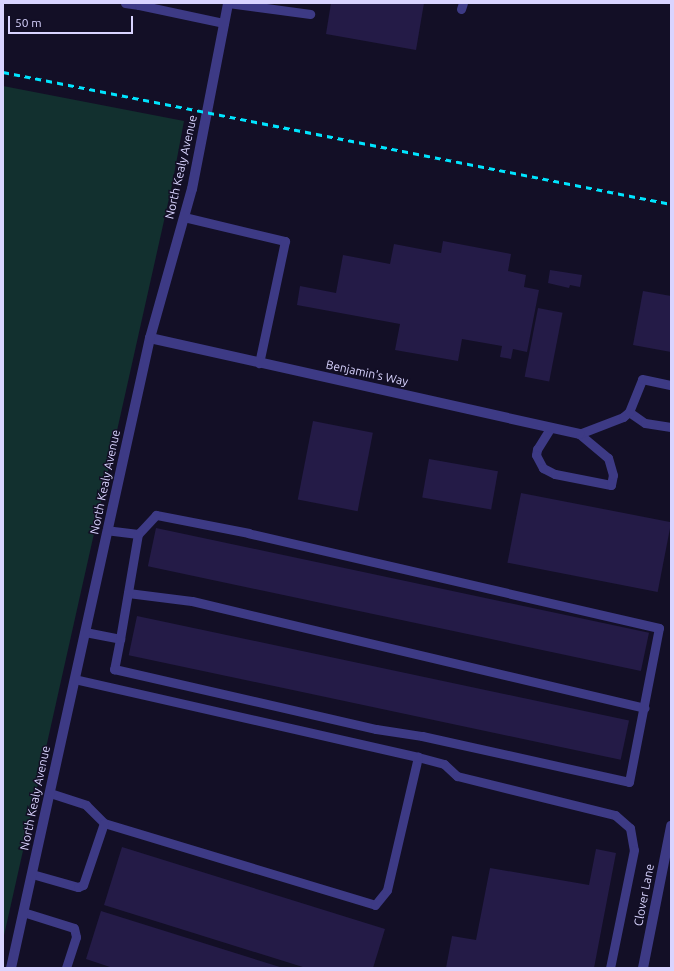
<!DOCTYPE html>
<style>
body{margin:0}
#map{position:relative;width:674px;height:971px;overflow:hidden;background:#130f26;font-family:Ubuntu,sans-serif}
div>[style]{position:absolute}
.green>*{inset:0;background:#12302f}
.building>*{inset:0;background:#241b47;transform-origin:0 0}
.service>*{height:9px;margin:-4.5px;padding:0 4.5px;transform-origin:4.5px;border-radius:4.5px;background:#3d3a85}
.minor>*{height:10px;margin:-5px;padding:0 5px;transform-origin:5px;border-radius:5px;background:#3d3a85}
.tertiary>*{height:10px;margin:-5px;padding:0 5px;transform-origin:5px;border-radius:5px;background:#3d3a85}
.rail>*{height:3px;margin-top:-1.5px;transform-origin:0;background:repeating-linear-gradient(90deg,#00e5ff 0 6px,transparent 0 11px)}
span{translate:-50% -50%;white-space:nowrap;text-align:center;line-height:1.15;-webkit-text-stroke:3px #130f26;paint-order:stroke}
.street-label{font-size:12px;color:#d9d4ff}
.frame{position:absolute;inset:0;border:4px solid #d9d4ff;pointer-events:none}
.scale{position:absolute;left:8px;top:16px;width:125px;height:18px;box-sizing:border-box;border:2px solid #d9d4ff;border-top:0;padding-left:5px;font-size:12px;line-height:14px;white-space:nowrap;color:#d9d4ff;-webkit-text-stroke:3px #130f26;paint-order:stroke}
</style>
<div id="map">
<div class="green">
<i style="clip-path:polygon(3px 86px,184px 121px,172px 185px,3px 940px)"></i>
</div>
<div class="building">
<i style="clip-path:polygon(331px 3px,424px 3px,416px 50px,326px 34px)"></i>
<i style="clip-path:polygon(443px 241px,511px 254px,508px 271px,526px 275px,524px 287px,539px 290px,527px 352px,513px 349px,511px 359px,500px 357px,502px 346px,462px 339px,458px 361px,395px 350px,400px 324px,297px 305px,300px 286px,336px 293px,343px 255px,390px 264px,394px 244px,441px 253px)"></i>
<i style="clip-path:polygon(550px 270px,582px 275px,580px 287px,570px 285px,569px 288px,548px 283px)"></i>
<i style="clip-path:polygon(643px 291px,671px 296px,671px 352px,633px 345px)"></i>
<i style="left:538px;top:308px;width:25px;height:70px;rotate:11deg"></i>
<i style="left:313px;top:421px;width:61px;height:80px;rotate:11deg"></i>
<i style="left:429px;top:459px;width:70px;height:39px;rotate:10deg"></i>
<i style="left:521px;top:493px;width:153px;height:71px;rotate:11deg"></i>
<i style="left:156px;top:528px;width:504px;height:39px;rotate:12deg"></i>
<i style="left:137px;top:616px;width:503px;height:40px;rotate:12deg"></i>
<i style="clip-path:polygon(122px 847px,385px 929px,373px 968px,306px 968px,104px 905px)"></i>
<i style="clip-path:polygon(596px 849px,616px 853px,594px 968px,446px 968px,452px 936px,476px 940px,490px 868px,589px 885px)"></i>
<i style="clip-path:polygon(101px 911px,283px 968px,113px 968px,86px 959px)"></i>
</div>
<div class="service">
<i style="left:125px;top:3px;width:14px;rotate:8deg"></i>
<i style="left:139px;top:3px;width:2px;rotate:90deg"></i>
<i style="left:139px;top:5px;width:87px;rotate:12deg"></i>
<i style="left:228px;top:3px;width:83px;rotate:7.6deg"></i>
<i style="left:461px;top:9px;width:6px;rotate:-72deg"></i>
<i style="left:184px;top:217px;width:104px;rotate:13.4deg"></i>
<i style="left:285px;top:241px;width:125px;rotate:102deg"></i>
<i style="left:629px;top:412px;width:19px;rotate:35deg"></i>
<i style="left:645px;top:423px;width:26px;rotate:9deg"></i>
<i style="left:551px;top:427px;width:26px;rotate:122deg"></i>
<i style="left:537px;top:449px;width:6px;rotate:99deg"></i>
<i style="left:536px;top:455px;width:15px;rotate:62deg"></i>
<i style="left:543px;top:468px;width:13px;rotate:27deg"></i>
<i style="left:555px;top:474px;width:57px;rotate:11.1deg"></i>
<i style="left:611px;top:485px;width:10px;rotate:-79deg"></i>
<i style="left:613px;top:475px;width:18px;rotate:-106deg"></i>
<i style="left:608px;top:458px;width:38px;rotate:-140deg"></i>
<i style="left:579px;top:434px;width:47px;rotate:-21.1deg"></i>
<i style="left:623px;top:417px;width:8px;rotate:-40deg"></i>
<i style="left:629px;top:412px;width:35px;rotate:-68deg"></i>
<i style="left:642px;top:379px;width:30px;rotate:12deg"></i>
<i style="left:128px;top:593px;width:64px;rotate:7.1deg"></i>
<i style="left:192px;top:601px;width:465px;rotate:13.3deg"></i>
<i style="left:85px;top:632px;width:36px;rotate:11deg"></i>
<i style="left:120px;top:639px;width:31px;rotate:101deg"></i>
<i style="left:114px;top:669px;width:269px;rotate:12.9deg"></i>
<i style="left:376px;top:729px;width:47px;rotate:8.7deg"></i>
<i style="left:422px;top:736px;width:212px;rotate:12.5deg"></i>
<i style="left:629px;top:782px;width:157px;rotate:-79deg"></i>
<i style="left:659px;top:628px;width:421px;rotate:-167deg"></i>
<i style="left:249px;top:533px;width:95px;rotate:-169deg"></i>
<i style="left:156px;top:515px;width:26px;rotate:133deg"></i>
<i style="left:138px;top:534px;width:31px;rotate:-173deg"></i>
<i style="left:120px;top:639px;width:107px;rotate:-80.3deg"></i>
<i style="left:418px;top:757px;width:27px;rotate:15deg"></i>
<i style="left:444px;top:764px;width:18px;rotate:43deg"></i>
<i style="left:457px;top:776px;width:163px;rotate:13.9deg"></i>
<i style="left:615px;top:815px;width:20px;rotate:41deg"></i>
<i style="left:630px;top:828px;width:22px;rotate:80deg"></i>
<i style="left:634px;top:850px;width:120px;rotate:101.5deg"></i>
<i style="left:50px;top:793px;width:38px;rotate:18deg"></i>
<i style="left:86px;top:805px;width:25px;rotate:45deg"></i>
<i style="left:104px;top:823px;width:283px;rotate:16.8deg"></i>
<i style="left:375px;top:905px;width:19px;rotate:-51deg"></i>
<i style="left:387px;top:890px;width:137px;rotate:-76.9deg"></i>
<i style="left:418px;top:757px;width:352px;rotate:-167.2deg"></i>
<i style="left:32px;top:874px;width:48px;rotate:15.8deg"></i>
<i style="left:78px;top:887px;width:5px;rotate:-22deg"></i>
<i style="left:83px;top:885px;width:65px;rotate:-71.3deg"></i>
<i style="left:23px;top:912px;width:53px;rotate:17.4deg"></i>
<i style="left:74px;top:928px;width:9px;rotate:77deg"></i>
<i style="left:76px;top:937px;width:33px;rotate:108deg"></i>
</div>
<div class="minor">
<i style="left:150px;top:338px;width:440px;rotate:12.6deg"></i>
<i style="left:643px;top:968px;width:145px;rotate:-78.8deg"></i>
</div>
<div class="tertiary">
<i style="left:11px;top:968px;width:645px;rotate:-77.56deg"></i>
<i style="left:150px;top:338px;width:155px;rotate:-74.3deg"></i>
<i style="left:192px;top:189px;width:189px;rotate:-79deg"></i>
</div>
<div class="rail">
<i style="left:3px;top:72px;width:681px;rotate:11.18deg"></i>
</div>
<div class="street-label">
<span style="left:181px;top:167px;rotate:-77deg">North Kealy Avenue</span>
<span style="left:367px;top:373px;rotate:12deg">Benjamin's Way</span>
<span style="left:105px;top:482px;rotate:-78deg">North Kealy Avenue</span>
<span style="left:35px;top:798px;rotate:-78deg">North Kealy Avenue</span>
<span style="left:644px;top:895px;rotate:-79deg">Clover Lane</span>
</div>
<div class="frame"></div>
<div class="scale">50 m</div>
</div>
